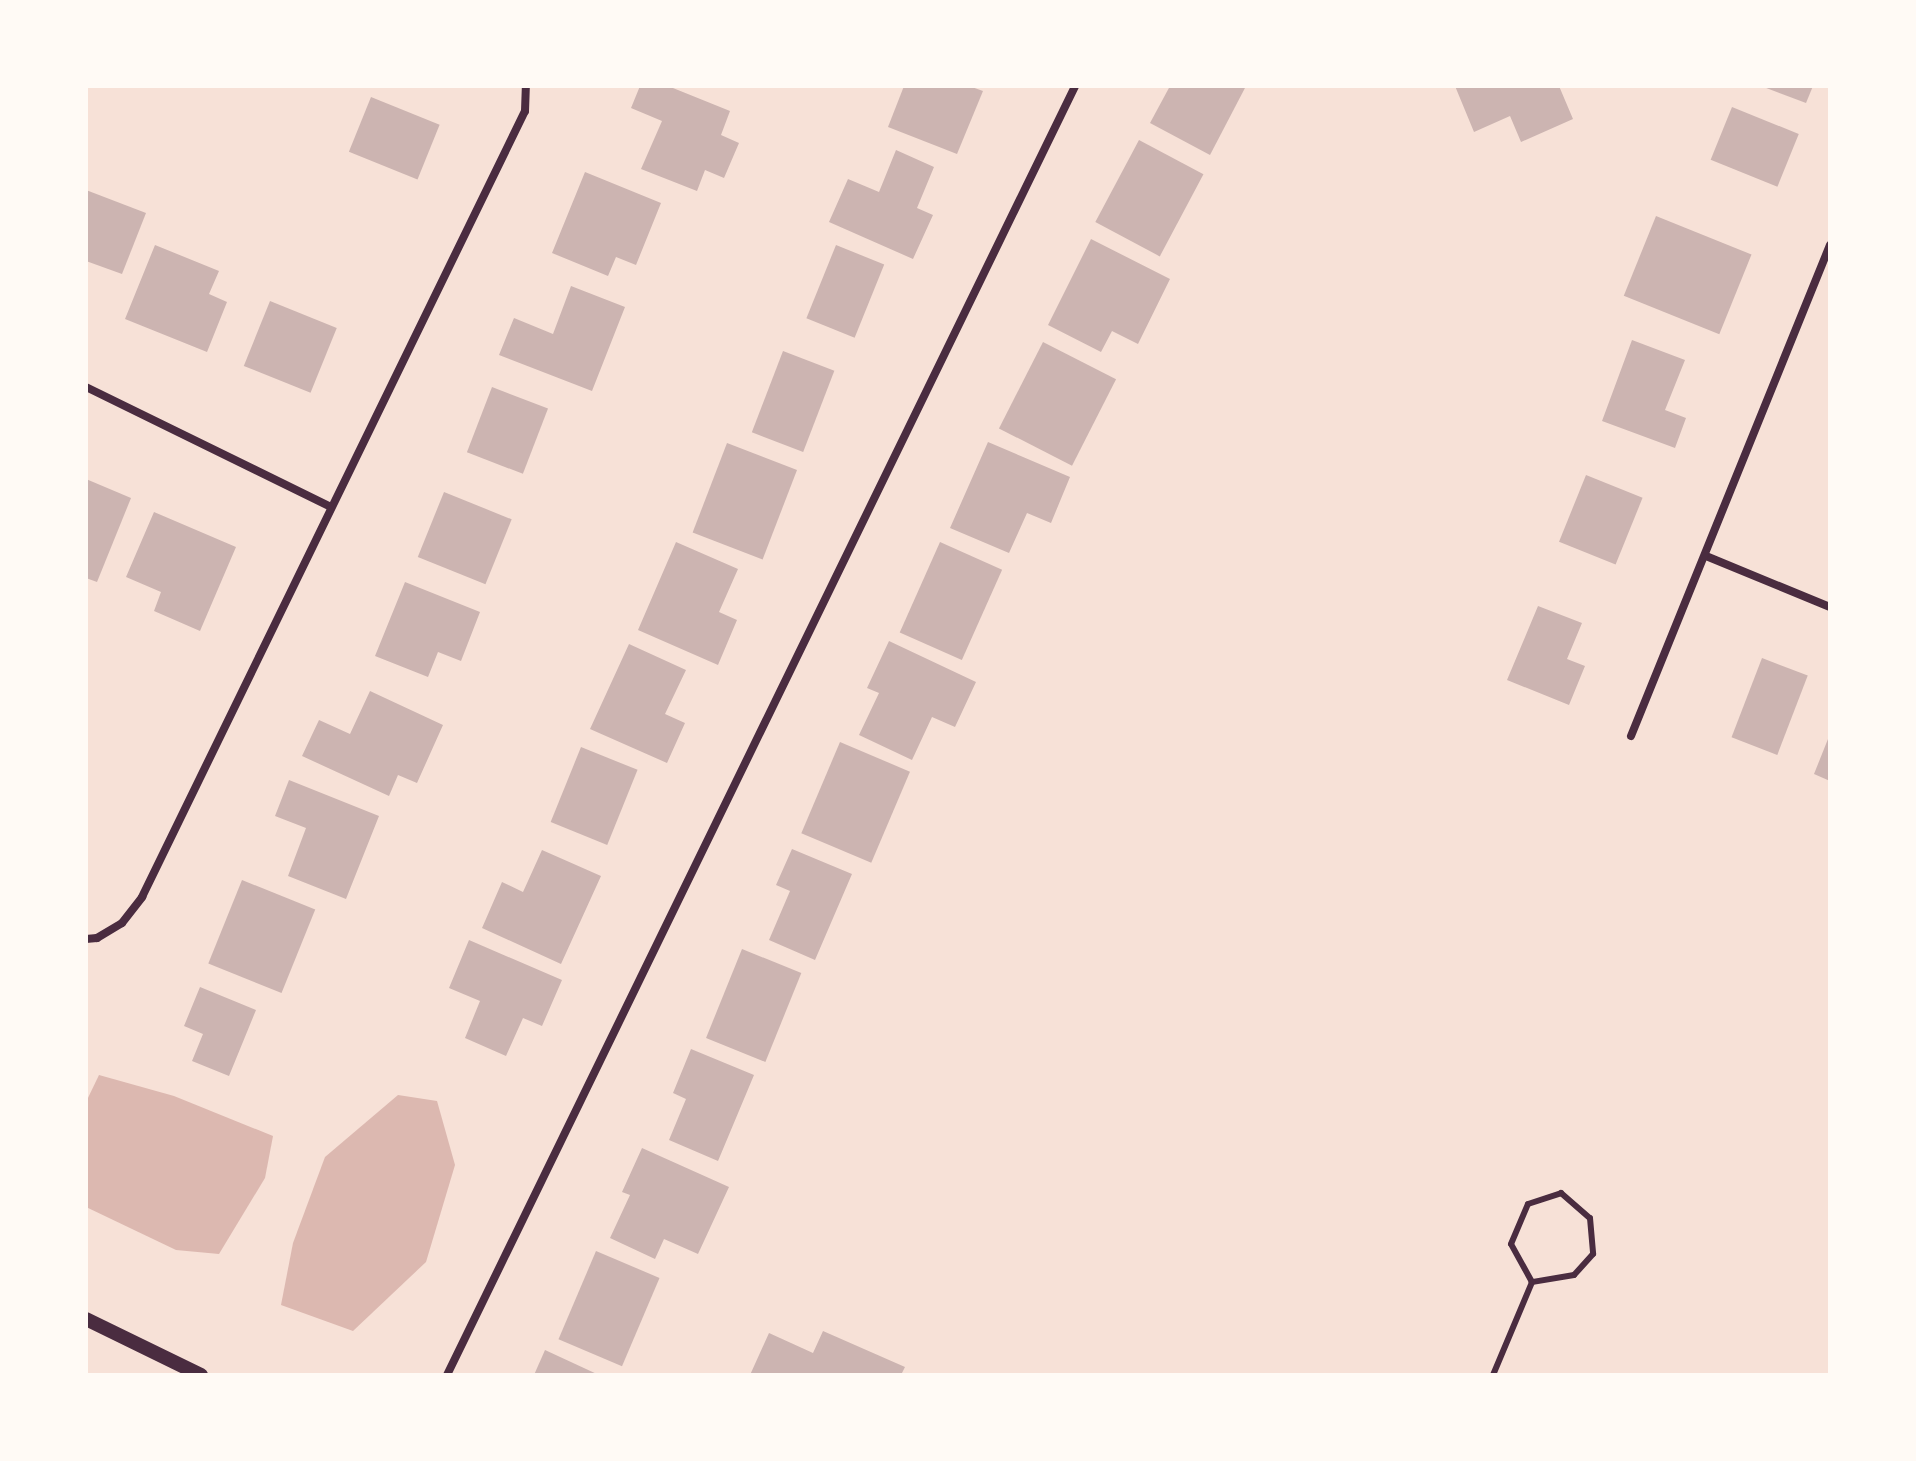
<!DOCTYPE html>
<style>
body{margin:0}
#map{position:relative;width:1916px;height:1461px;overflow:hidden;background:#f7e1d7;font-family:"Noto Serif",serif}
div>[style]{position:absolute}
.water>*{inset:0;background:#dcb8b0}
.building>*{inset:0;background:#ccb4b1;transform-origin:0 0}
.service>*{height:6px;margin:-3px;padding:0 3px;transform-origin:3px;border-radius:3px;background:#4a2c40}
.minor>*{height:8px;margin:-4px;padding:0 4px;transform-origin:4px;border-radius:4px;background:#4a2c40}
.tertiary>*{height:14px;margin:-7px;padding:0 7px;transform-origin:7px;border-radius:7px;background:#4a2c40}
span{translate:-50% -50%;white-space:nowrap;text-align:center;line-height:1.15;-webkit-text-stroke:8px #fffaf5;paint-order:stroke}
.frame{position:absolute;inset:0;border:88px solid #fffaf5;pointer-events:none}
</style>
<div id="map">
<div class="water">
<i style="clip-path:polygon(99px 1075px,174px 1096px,273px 1136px,265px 1178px,219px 1254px,176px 1250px,86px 1207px,86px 1102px)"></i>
<i style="clip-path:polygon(398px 1095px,437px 1101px,455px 1165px,426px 1262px,353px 1331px,281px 1305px,293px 1243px,325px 1157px)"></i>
</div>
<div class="building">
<i style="clip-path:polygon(640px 86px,668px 86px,730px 111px,721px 135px,739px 143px,724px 178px,705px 170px,697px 191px,641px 169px,662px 121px,631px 108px)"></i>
<i style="clip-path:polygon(904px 86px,969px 86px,983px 91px,957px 154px,888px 127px)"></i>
<i style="clip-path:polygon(1170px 86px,1246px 86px,1210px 155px,1150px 123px)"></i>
<i style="clip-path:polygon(1455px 86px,1559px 86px,1573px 119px,1521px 142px,1510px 116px,1474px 132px)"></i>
<i style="clip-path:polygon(1761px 86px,1813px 86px,1806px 103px)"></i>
<i style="left:371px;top:97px;width:74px;height:59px;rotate:22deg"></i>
<i style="left:1732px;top:107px;width:72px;height:57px;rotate:22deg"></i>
<i style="left:1139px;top:140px;width:73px;height:93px;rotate:28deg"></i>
<i style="clip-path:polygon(896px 150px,934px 167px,917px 208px,933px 215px,913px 259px,829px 222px,848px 179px,879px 192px)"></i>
<i style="clip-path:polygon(585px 172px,661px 203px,636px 265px,616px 257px,608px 276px,552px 253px)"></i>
<i style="clip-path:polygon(86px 190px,146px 213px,122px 274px,86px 261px)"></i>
<i style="left:1656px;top:216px;width:103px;height:86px;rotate:22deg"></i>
<i style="clip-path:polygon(1091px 239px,1170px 279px,1138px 344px,1112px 331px,1101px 352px,1048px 325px)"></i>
<i style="clip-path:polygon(155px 245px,219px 271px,209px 294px,227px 302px,207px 352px,125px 319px)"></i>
<i style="left:836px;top:245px;width:52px;height:79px;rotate:22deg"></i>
<i style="clip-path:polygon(571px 286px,625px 307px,592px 391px,499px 355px,514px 318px,553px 334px)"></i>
<i style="left:270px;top:301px;width:72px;height:70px;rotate:22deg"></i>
<i style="clip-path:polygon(1632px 340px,1685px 360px,1665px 410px,1686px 418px,1675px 448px,1602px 421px)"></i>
<i style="left:1043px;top:342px;width:82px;height:97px;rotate:27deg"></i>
<i style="left:783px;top:351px;width:55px;height:87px;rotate:21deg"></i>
<i style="left:492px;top:387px;width:60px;height:70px;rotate:21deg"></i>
<i style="clip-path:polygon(988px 442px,1070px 477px,1051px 523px,1027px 513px,1009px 553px,950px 528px)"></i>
<i style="left:727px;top:443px;width:75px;height:96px;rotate:21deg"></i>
<i style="left:1586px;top:475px;width:61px;height:72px;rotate:22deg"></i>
<i style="clip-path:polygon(86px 479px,131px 498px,97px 582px,86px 578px)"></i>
<i style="left:444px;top:492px;width:73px;height:70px;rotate:22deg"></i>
<i style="clip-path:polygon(154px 512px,236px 547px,200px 631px,154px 611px,161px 592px,126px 577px)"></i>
<i style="clip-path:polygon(676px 542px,738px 569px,719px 612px,737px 620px,718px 665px,638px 630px)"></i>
<i style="left:940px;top:542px;width:68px;height:99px;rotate:24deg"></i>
<i style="clip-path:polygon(405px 582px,480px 612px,461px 661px,438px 652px,428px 677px,375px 656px)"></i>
<i style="clip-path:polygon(1538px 606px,1582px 623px,1567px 659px,1585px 666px,1569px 705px,1507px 680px)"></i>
<i style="clip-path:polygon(889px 641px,976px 682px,955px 727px,932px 717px,912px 760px,859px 735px,879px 693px,867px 688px)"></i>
<i style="clip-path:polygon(629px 644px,686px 670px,665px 714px,685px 723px,667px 763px,590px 729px)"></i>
<i style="left:1762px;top:658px;width:49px;height:85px;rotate:21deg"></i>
<i style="clip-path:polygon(370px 691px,443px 725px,417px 783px,398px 775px,389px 796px,302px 756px,319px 720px,350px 734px)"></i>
<i style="clip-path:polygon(1830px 734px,1830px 781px,1814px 774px)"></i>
<i style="left:840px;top:742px;width:76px;height:99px;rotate:23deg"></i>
<i style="left:581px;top:747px;width:61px;height:81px;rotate:22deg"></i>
<i style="clip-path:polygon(289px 780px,379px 816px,346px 899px,288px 876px,306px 828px,275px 816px)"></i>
<i style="clip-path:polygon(792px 849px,852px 874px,815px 960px,769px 940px,790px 891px,776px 885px)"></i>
<i style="clip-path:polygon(542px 850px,601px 876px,561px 964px,482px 928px,502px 882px,523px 892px)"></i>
<i style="left:242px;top:880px;width:79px;height:90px;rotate:22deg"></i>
<i style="clip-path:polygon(469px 940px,562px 980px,542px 1026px,523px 1018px,506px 1056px,465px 1038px,480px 1001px,449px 988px)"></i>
<i style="left:742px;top:949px;width:64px;height:96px;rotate:22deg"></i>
<i style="clip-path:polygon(200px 987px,256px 1010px,229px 1076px,192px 1061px,203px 1034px,184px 1026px)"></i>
<i style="clip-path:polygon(691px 1049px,754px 1075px,718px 1161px,669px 1140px,686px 1099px,673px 1093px)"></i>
<i style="clip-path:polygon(642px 1148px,729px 1187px,698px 1254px,664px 1239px,655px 1259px,610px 1238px,630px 1195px,622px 1192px)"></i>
<i style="left:596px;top:1251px;width:69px;height:96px;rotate:23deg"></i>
<i style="clip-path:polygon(823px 1331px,905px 1367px,901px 1375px,750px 1375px,769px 1333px,813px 1353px)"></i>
<i style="clip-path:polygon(545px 1350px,599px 1375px,534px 1375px)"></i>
</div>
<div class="service">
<i style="left:1561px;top:1193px;width:38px;rotate:41deg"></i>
<i style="left:1590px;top:1218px;width:36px;rotate:85deg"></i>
<i style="left:1593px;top:1254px;width:28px;rotate:132deg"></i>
<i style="left:1574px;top:1275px;width:43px;rotate:170.5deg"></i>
<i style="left:1532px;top:1282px;width:43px;rotate:-118.9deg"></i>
<i style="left:1511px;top:1244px;width:43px;rotate:-67deg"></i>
<i style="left:1528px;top:1204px;width:35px;rotate:-18deg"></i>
<i style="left:1493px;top:1375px;width:101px;rotate:-67.2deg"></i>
</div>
<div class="minor">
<i style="left:86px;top:387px;width:273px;rotate:26.1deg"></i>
<i style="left:1706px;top:556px;width:134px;rotate:22.4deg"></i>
<i style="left:1631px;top:736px;width:530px;rotate:-67.94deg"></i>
<i style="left:86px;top:939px;width:11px;rotate:-5deg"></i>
<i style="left:97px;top:938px;width:29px;rotate:-31deg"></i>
<i style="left:122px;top:923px;width:33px;rotate:-52deg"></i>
<i style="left:142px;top:897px;width:874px;rotate:-64.02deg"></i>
<i style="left:525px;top:111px;width:25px;rotate:-88deg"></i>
<i style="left:447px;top:1375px;width:1434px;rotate:-64.02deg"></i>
</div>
<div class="tertiary">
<i style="left:86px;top:1319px;width:128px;rotate:26deg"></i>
</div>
<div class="frame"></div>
</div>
